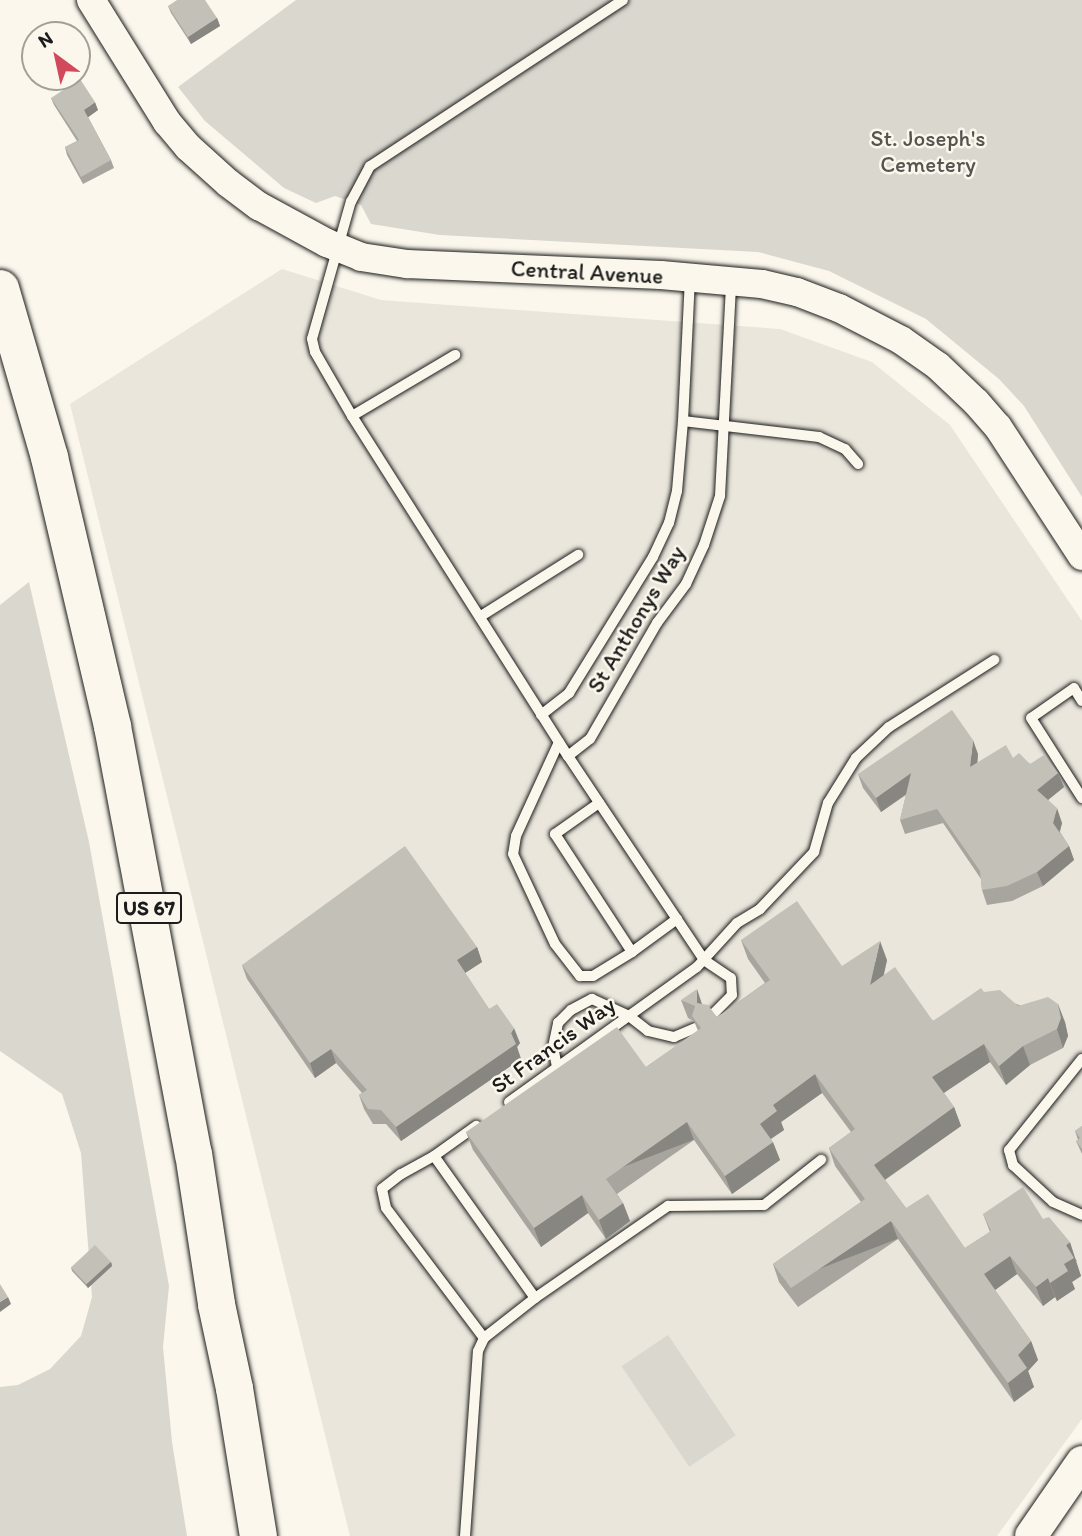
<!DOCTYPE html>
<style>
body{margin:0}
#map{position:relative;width:1082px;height:1536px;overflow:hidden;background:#fbf7ec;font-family:Itim,sans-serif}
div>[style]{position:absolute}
.built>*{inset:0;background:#eae6dc}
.green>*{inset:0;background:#dad7ce;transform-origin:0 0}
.roads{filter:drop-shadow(0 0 2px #1c1c1c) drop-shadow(0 0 2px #1c1c1c)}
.service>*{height:10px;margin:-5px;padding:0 5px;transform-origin:5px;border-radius:5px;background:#fbf7ec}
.tertiary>*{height:28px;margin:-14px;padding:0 14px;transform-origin:14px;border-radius:14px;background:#fbf7ec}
.secondary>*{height:32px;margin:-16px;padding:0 16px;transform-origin:16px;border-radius:16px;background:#fbf7ec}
.trunk>*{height:37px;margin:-18.5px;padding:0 18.5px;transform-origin:18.5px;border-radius:18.5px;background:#fbf7ec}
.wall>*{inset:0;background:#a8a59e}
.shaded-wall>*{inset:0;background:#888681;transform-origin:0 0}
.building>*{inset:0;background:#c3c0b8;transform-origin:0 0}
span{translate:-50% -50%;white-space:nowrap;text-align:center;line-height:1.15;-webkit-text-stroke:5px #fbf7ec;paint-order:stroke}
.shield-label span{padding:2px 5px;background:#fbf7ec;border:2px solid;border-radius:5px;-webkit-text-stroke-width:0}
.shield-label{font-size:21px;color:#1c1c1c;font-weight:700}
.park-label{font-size:23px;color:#555451}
.street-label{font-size:23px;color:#1c1c1c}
.north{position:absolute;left:21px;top:21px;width:70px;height:70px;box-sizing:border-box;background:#fbf7ec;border:2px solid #a29f99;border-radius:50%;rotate:327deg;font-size:19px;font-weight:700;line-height:28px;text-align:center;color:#1c1c1c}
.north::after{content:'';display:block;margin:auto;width:24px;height:32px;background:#d1495b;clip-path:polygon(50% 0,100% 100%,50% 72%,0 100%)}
</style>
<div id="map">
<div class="built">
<i style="clip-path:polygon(282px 269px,381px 300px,780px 329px,872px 362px,950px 425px,1082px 621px,1082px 1419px,997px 1536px,350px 1536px,70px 404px)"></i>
</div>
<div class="green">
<i style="clip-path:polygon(296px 0,1082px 0,1082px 497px,1024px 406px,999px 379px,926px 319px,829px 271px,758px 252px,440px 235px,371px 224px,361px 205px,335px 196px,316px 203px,284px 188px,205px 121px,178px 87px)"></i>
<i style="clip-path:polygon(29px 582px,89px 842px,169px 1286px,163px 1347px,172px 1442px,187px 1536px,0 1536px,0 1387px,18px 1385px,50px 1369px,81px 1336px,92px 1297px,81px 1153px,62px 1094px,0 1051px,0 605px)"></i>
<i style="left:668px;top:1335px;width:121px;height:56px;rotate:56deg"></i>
</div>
<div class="roads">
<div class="service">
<i style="left:623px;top:0;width:303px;rotate:146.7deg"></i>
<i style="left:370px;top:166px;width:40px;rotate:118deg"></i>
<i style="left:351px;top:201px;width:143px;rotate:105.8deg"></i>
<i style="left:312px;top:339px;width:13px;rotate:77deg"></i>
<i style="left:315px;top:352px;width:74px;rotate:60deg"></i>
<i style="left:352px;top:416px;width:403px;rotate:57.6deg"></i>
<i style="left:568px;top:756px;width:245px;rotate:56.3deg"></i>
<i style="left:704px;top:960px;width:32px;rotate:34deg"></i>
<i style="left:731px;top:978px;width:17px;rotate:87deg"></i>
<i style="left:732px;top:995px;width:31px;rotate:135deg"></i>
<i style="left:352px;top:416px;width:120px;rotate:-30.6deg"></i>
<i style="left:683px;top:421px;width:137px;rotate:6.7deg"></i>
<i style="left:819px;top:437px;width:29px;rotate:25deg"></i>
<i style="left:845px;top:449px;width:20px;rotate:49deg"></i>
<i style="left:481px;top:616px;width:115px;rotate:-32.2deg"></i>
<i style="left:1082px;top:701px;width:15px;rotate:-122deg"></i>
<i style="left:1074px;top:688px;width:52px;rotate:145.1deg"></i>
<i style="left:1031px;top:718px;width:95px;rotate:57.5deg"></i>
<i style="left:541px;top:715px;width:36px;rotate:-38deg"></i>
<i style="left:569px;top:693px;width:160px;rotate:-58.3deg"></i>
<i style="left:653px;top:557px;width:38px;rotate:-65deg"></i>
<i style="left:669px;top:523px;width:33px;rotate:-76deg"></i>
<i style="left:677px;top:491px;width:70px;rotate:-85.1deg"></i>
<i style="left:683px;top:421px;width:143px;rotate:-87.2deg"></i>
<i style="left:559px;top:742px;width:103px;rotate:114.6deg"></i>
<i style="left:516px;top:836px;width:18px;rotate:99deg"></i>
<i style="left:513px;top:854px;width:99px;rotate:65deg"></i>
<i style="left:555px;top:944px;width:41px;rotate:52deg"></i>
<i style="left:580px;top:976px;width:13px"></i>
<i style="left:593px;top:976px;width:46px;rotate:-31.6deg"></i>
<i style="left:568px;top:756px;width:28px;rotate:-38deg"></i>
<i style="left:590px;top:739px;width:134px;rotate:-60deg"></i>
<i style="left:657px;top:623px;width:49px;rotate:-53.4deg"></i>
<i style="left:686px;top:584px;width:43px;rotate:-65.2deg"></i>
<i style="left:704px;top:545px;width:52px;rotate:-71.9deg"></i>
<i style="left:720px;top:496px;width:213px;rotate:-87deg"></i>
<i style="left:599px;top:803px;width:54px;rotate:144.8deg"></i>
<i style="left:555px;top:834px;width:141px;rotate:56.9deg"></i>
<i style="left:632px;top:952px;width:56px;rotate:-36.3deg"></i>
<i style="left:592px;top:999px;width:41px;rotate:24.7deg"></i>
<i style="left:629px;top:1016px;width:24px;rotate:38deg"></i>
<i style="left:648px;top:1031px;width:27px;rotate:13deg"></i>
<i style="left:674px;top:1037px;width:23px;rotate:-23deg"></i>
<i style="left:1082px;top:1059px;width:117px;rotate:128.7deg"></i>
<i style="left:1009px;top:1150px;width:16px;rotate:75deg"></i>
<i style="left:1013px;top:1165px;width:54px;rotate:42.8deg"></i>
<i style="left:1053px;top:1202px;width:32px;rotate:24deg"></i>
<i style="left:557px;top:1067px;width:20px;rotate:-101deg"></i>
<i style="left:553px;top:1047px;width:25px;rotate:-78deg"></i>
<i style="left:558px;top:1023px;width:18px;rotate:-45deg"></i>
<i style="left:571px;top:1010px;width:24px;rotate:-28deg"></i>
<i style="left:509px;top:1102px;width:231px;rotate:-35.7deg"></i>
<i style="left:697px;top:967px;width:59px;rotate:-47.7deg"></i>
<i style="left:737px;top:923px;width:27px;rotate:-31deg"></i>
<i style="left:760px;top:909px;width:79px;rotate:-46.5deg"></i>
<i style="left:814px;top:852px;width:51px;rotate:-74.1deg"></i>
<i style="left:828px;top:803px;width:53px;rotate:-58.1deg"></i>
<i style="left:856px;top:758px;width:45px;rotate:-43.2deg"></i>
<i style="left:889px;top:727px;width:125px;rotate:-32.5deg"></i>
<i style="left:434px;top:1156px;width:38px;rotate:151deg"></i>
<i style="left:401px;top:1174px;width:24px;rotate:142deg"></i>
<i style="left:382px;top:1189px;width:19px;rotate:78deg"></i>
<i style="left:386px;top:1208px;width:163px;rotate:53deg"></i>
<i style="left:535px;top:1298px;width:162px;rotate:-34.7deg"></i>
<i style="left:668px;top:1206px;width:96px;rotate:-0.6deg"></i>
<i style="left:764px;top:1205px;width:73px;rotate:-38.3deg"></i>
<i style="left:465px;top:1536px;width:185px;rotate:-86deg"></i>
<i style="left:478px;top:1351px;width:14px;rotate:-65deg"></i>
<i style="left:484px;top:1338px;width:65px;rotate:-38.1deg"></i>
<i style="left:535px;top:1298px;width:174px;rotate:-125.4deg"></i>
<i style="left:434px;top:1156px;width:52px;rotate:-35.5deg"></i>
</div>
<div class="tertiary">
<i style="left:91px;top:0;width:144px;rotate:58.1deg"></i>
<i style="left:167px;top:122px;width:33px;rotate:50deg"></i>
<i style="left:188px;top:147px;width:54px;rotate:42deg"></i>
<i style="left:228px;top:183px;width:39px;rotate:37deg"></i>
<i style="left:259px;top:206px;width:77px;rotate:28.6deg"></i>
<i style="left:327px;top:243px;width:37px;rotate:22deg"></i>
<i style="left:361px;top:257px;width:47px;rotate:8.7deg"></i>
<i style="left:407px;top:264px;width:254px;rotate:2.5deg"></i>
<i style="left:661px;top:275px;width:101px;rotate:5.1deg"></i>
<i style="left:762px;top:284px;width:36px;rotate:13deg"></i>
<i style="left:797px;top:292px;width:45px;rotate:20.9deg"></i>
<i style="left:839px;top:308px;width:70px;rotate:27.3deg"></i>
<i style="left:901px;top:340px;width:45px;rotate:35.1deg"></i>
<i style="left:938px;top:366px;width:52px;rotate:43.5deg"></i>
<i style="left:976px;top:402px;width:33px;rotate:49deg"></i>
<i style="left:998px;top:427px;width:154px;rotate:56.9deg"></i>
</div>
<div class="secondary">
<i style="left:1031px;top:1536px;width:90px;rotate:-55.4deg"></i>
</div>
<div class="trunk">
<i style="left:0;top:288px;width:176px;rotate:73.8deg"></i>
<i style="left:49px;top:457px;width:276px;rotate:76.8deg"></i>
<i style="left:112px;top:726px;width:435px;rotate:79.3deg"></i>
<i style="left:193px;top:1153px;width:153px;rotate:81.3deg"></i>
<i style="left:216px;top:1304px;width:86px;rotate:77.9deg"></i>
<i style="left:234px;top:1388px;width:150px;rotate:80.8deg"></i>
</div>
</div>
<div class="wall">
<i style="clip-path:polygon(168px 6px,217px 18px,220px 26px,191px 44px,171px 13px)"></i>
<i style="clip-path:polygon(51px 98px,98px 110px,88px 117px,111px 160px,114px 168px,83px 184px,67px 155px,65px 147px,77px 141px,54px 105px)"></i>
<i style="clip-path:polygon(978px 754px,977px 763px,1013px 758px,1058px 773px,1064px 787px,1048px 800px,1062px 823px,1060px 832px,1069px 846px,1074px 860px,1043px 886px,1012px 901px,987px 905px,982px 890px,981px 879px,943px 823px,905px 834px,900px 820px,906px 795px,881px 812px,863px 788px,858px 774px)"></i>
<i style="clip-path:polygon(741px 940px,842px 966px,887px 960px,884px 975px,933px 1021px,984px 992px,1065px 1022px,1068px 1036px,1063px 1048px,1030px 1065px,1006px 1085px,990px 1062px,944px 1093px,954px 1107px,961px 1126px,885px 1180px,906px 1208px,965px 1248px,990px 1232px,983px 1214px,1043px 1219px,1077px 1261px,1075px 1262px,1081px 1276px,1072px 1282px,1075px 1289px,1057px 1301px,1055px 1297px,1043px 1306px,1017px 1274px,995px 1290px,1031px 1341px,1038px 1360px,1028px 1371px,1034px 1387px,1014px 1402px,898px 1239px,798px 1307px,779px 1282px,773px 1264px,861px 1202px,835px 1166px,829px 1148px,851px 1132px,822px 1093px,781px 1122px,784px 1130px,771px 1139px,780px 1160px,732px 1194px,694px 1140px,617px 1194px,623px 1203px,630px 1221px,606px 1239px,588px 1213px,541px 1247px,473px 1150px,466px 1132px,646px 1067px,698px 1031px,694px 1021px,688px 1018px,681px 1000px,702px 1004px,717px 1017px,765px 983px,748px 959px)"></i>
<i style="clip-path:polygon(477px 947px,482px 962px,465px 973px,489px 1009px,520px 1043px,517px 1047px,521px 1059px,401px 1141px,386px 1124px,373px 1124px,364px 1109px,359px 1095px,362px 1093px,336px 1063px,315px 1078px,247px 979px,242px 965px)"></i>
<i style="clip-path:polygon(1082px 1126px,1082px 1154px,1076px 1141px,1078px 1140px,1075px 1131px)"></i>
<i style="clip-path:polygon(111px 1262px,112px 1266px,88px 1288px,72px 1271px,71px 1267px)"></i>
</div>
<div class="shaded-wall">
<i style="clip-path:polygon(217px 18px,220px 26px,191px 44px,188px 37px)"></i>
<i style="clip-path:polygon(95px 102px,98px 110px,87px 118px,84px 110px)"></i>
<i style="clip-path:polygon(973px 740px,978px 754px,976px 782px,970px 767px)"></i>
<i style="clip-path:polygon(911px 773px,916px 787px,881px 812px,876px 798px)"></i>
<i style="clip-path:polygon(1058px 773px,1064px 787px,1043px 804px,1037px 790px)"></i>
<i style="clip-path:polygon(1057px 808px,1062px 823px,1058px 837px,1053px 823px)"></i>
<i style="clip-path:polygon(1069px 846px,1074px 860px,1043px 886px,1037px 872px)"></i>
<i style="clip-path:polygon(880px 941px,887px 960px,877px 1003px,870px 985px)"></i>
<i style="clip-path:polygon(477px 947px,482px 962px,462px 975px,457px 960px)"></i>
<i style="clip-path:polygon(697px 989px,703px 1007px,697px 1003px)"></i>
<i style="clip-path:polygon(1058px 1004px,1065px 1022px,1068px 1036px,1063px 1048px,1057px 1029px)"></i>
<i style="clip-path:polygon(514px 1028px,520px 1043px,517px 1047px,521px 1059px,401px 1141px,396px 1127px,511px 1033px)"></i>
<i style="clip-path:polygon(984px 1044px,990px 1062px,939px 1096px,932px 1077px)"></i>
<i style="clip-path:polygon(1023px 1046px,1030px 1065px,1006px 1085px,999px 1066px)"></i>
<i style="clip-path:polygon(331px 1049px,336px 1063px,315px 1078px,310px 1063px)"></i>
<i style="clip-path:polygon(815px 1074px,822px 1093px,781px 1122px,784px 1130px,766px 1142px,760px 1124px,773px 1105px)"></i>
<i style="clip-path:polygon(954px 1107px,961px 1126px,880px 1183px,874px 1165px)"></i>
<i style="left:687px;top:1122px;width:19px;height:99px;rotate:69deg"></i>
<i style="clip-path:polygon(773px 1142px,780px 1160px,732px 1194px,725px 1176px)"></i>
<i style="clip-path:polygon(582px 1195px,588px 1213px,541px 1247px,534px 1228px)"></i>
<i style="clip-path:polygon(623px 1203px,630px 1221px,606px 1239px,599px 1220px)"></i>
<i style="left:891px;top:1221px;width:19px;height:120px;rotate:69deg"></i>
<i style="clip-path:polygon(1070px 1242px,1081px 1276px,1072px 1282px,1075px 1289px,1057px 1301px,1050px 1283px,1064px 1264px,1066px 1245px)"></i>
<i style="clip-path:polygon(1010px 1256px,1017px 1274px,991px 1293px,984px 1274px)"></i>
<i style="clip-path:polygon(111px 1262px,112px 1266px,88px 1288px,86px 1284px)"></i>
<i style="clip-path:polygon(1048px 1278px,1055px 1297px,1043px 1306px,1036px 1287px)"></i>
<i style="clip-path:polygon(8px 1297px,11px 1304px,0 1312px,0 1302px)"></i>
<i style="clip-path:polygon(1031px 1341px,1038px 1360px,1028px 1371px,1034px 1387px,1014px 1402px,1008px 1383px,1018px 1355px)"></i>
</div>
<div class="building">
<i style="clip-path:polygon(177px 0,205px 0,217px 18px,188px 37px,168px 6px)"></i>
<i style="clip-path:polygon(80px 79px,95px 102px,84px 110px,111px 160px,81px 177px,65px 147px,79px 140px,51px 98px)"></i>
<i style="clip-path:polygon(952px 710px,973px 740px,970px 767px,1006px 745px,1013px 758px,1019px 753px,1030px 764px,1044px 755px,1058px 773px,1037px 790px,1057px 808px,1053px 823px,1069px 846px,1037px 872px,1007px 886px,982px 890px,980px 871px,937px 809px,900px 820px,911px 773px,876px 798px,858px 774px)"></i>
<i style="clip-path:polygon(405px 846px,477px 947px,457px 960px,489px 1009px,497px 1004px,514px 1028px,511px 1033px,516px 1044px,396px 1127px,381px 1110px,368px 1109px,359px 1095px,367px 1090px,331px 1049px,310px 1063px,242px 965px)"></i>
<i style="clip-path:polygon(797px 901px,842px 966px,880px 941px,870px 985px,895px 967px,933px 1021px,981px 988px,984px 992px,1000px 990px,1018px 1006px,1048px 997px,1058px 1004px,1061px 1018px,1057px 1029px,1023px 1046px,999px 1066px,984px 1044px,932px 1077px,954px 1107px,874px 1165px,906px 1208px,928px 1194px,965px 1248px,991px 1231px,983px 1214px,1023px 1187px,1043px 1219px,1049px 1217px,1070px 1242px,1066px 1245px,1074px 1258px,1064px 1264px,1068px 1271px,1050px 1283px,1048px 1278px,1036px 1287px,1010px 1256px,984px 1274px,1031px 1341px,1018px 1355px,1027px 1368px,1008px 1383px,891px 1221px,791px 1288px,773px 1264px,865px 1199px,829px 1148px,855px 1129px,815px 1074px,773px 1105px,777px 1111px,760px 1124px,773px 1142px,725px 1176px,687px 1122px,606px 1179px,623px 1203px,599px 1220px,582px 1195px,534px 1228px,466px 1132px,617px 1027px,646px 1067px,701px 1028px,692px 1016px,695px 1006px,681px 1000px,697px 989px,697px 1003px,708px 1005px,717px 1017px,770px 980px,741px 940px)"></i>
<i style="clip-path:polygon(1082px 1126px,1082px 1149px,1076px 1141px,1080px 1138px,1075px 1131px)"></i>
<i style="left:95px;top:1245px;width:23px;height:33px;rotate:47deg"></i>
<i style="clip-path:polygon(0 1284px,8px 1297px,0 1302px)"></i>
</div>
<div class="shield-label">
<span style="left:149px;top:908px">US 67</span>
</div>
<div class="park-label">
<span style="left:928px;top:151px">St. Joseph's<br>Cemetery</span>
</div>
<div class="street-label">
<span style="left:587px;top:272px;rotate:3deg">Central Avenue</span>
<span style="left:636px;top:619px;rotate:-59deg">St Anthonys Way</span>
<span style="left:553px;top:1045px;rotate:-36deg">St Francis Way</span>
</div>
<div class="north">N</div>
</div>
